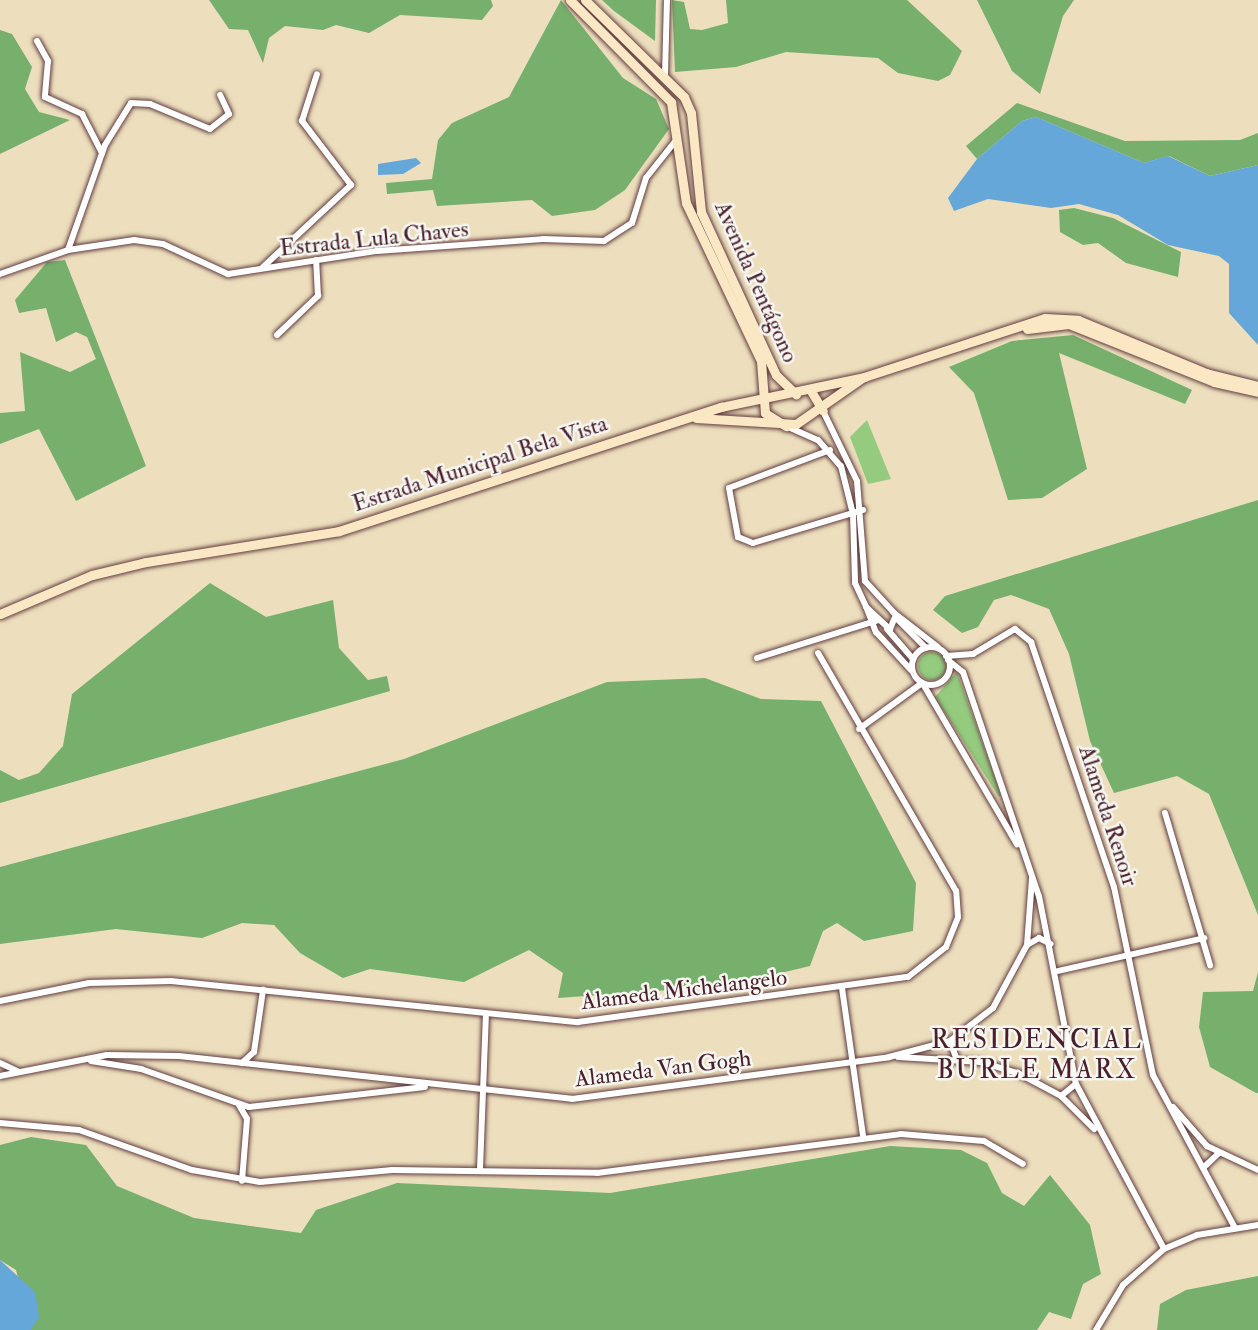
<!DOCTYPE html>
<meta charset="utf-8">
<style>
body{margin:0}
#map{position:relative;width:1258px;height:1330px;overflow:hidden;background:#eddfbd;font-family:"IM FELL Double Pica",serif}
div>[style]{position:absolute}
.green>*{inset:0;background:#94cb7e}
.round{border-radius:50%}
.forest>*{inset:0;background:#77af6d}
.water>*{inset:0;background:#65a7d9}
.roads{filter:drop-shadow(0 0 2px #623c41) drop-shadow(0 0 2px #623c41)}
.street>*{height:6px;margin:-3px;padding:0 3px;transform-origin:3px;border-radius:3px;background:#fff}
.street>.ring{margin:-3px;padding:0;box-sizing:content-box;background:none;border:6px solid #fff;border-radius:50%}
.secondary>*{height:9px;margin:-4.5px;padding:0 4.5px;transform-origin:4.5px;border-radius:4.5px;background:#fae7c3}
span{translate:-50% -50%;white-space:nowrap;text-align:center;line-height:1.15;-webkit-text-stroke:5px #f6f6f2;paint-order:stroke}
.street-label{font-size:23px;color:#4a1f2b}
.quarter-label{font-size:26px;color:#4a1f2b;letter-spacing:2px}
</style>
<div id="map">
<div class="green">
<i style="clip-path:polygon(867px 420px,891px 479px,868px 484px,850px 437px)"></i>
<i class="round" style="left:918px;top:652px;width:28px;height:28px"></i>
<i style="clip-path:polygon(957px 672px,1001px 795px,999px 797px,935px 697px)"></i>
</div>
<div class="forest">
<i style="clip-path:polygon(209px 0,491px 0,493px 6px,482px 20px,400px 15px,369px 33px,336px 25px,323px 30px,285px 26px,269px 38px,263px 63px,248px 30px,229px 29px)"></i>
<i style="clip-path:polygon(561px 0,623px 78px,656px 99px,669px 129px,625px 190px,595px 210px,552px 216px,532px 200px,437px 206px,433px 190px,387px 194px,386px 183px,432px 179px,438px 140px,452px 123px,509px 97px)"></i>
<i style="clip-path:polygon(602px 0,656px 0,655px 41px,614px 11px)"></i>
<i style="clip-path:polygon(672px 0,684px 2px,690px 29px,702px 30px,728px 23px,726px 0,907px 0,962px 51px,950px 75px,938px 81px,898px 73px,878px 58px,786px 52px,736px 67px,675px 72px)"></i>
<i style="clip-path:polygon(977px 0,1074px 0,1063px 16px,1040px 94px,1012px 71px)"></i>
<i style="clip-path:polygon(0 30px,12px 34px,32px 67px,25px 89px,39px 112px,70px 120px,0 154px)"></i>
<i style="clip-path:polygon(1017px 103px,1125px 141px,1240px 140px,1258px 133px,1258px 165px,1210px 176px,1169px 156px,1144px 163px,1036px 117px,1022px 121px,977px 159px,966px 146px)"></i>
<i style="clip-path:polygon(1074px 208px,1113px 218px,1181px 252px,1178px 277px,1126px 263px,1098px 243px,1083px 245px,1060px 232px,1059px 210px)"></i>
<i style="clip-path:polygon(65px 260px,146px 466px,76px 501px,39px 429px,0 444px,0 413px,25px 411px,20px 352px,70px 372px,96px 359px,87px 337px,76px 332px,56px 342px,46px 308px,19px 313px,15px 300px,47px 262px)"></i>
<i style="clip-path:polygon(1073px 335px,1192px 390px,1185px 404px,1059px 353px,1087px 469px,1042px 498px,1008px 500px,974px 393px,949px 367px,1012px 341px)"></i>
<i style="clip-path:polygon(1258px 500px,1258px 915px,1209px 794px,1177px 776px,1114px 793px,1090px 741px,1069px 654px,1049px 609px,1011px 595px,994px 600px,978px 627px,962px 633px,933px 610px,945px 596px)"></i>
<i style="clip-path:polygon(210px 583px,266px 617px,333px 600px,339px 648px,368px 680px,387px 676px,390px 691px,0 803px,0 770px,19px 780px,39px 773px,63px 746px,72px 694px)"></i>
<i style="clip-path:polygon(705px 678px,761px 699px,821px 701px,916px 883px,913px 931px,864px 941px,837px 923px,823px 931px,810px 966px,726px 986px,558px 998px,563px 973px,529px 950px,464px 982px,370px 969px,343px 978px,300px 953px,274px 925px,242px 923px,202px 938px,116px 929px,0 944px,0 867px,404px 759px,607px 682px)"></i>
<i style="clip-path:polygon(1258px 972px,1258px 1093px,1256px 1093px,1210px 1067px,1199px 1027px,1203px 992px,1253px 991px)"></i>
<i style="clip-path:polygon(31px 1137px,86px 1145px,117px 1186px,194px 1218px,301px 1233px,316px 1210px,397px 1183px,610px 1193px,890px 1146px,961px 1150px,987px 1163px,1002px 1193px,1024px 1206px,1050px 1175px,1090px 1225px,1101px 1274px,1083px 1284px,1071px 1319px,1049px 1312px,1037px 1330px,31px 1330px,16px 1270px,0 1260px,0 1145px)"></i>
<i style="clip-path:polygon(1258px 1276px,1258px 1330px,1157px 1330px,1160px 1304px,1186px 1290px)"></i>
</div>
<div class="water">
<i style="clip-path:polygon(1036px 117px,1144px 163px,1168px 156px,1210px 176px,1258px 165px,1258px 345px,1229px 313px,1229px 264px,1219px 256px,1168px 245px,1118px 215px,1079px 204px,1051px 208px,988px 199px,954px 211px,948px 198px,977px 159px,1022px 121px)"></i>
<i style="clip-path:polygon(416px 158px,421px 163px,403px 174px,378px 175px,378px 164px)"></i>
<i style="clip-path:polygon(0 1260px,35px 1292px,39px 1317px,31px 1330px,0 1330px)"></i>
</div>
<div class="roads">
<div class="street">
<i style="left:37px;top:41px;width:23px;rotate:61deg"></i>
<i style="left:48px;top:61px;width:36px;rotate:95deg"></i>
<i style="left:45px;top:97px;width:41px;rotate:24.7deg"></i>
<i style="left:82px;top:114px;width:44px;rotate:62.9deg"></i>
<i style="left:665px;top:75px;width:75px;rotate:-88.5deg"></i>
<i style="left:68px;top:250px;width:111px;rotate:-70.6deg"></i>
<i style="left:105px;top:145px;width:49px;rotate:-58.2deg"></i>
<i style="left:131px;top:103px;width:19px;rotate:3deg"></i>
<i style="left:150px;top:104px;width:65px;rotate:22.6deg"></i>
<i style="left:210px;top:129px;width:24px;rotate:-38deg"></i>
<i style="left:229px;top:114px;width:21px;rotate:-115deg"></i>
<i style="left:262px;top:268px;width:122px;rotate:-43deg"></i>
<i style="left:351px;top:185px;width:81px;rotate:-127.4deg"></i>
<i style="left:302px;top:121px;width:49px;rotate:-72.3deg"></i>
<i style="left:0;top:274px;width:72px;rotate:-19.4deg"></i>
<i style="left:68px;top:250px;width:67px;rotate:-8.6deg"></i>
<i style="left:134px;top:240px;width:29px;rotate:8deg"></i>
<i style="left:163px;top:244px;width:72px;rotate:24.8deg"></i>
<i style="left:228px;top:274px;width:151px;rotate:-8.8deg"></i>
<i style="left:377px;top:251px;width:166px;rotate:-4.1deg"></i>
<i style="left:543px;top:239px;width:61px;rotate:1.9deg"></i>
<i style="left:604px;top:241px;width:33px;rotate:-33deg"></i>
<i style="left:632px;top:223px;width:47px;rotate:-72.7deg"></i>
<i style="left:646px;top:178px;width:50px;rotate:-51.5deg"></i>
<i style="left:277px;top:335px;width:57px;rotate:-43.6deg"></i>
<i style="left:318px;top:296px;width:36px;rotate:-93deg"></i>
<i style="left:786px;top:426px;width:35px;rotate:24deg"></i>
<i style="left:818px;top:440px;width:35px;rotate:49deg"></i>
<i style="left:841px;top:466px;width:49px;rotate:76deg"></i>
<i style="left:853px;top:514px;width:69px;rotate:88.3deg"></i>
<i style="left:855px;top:583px;width:26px;rotate:65deg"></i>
<i style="left:866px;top:607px;width:33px;rotate:43deg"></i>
<i style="left:890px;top:629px;width:15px;rotate:-67deg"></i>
<i style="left:896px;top:615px;width:46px;rotate:-132.4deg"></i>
<i style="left:865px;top:581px;width:100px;rotate:-94.6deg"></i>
<i style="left:857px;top:481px;width:78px;rotate:-115.9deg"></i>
<i style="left:830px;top:450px;width:108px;rotate:159.4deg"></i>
<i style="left:729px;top:488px;width:50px;rotate:79.6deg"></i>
<i style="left:738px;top:537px;width:16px;rotate:22deg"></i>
<i style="left:753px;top:543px;width:115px;rotate:-16.7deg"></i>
<i style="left:867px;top:609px;width:25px;rotate:69deg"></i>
<i style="left:876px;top:632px;width:52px;rotate:47.4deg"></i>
<i style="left:893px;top:612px;width:57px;rotate:37.9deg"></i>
<i style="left:897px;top:619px;width:41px;rotate:45deg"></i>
<i style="left:887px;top:629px;width:40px;rotate:49deg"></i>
<i class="ring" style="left:912px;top:647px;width:32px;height:32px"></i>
<i style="left:946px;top:656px;width:27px;rotate:-4deg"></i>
<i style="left:973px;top:654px;width:49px;rotate:-30.8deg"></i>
<i style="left:1015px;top:629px;width:21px;rotate:39deg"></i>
<i style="left:1031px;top:642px;width:259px;rotate:71.3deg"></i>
<i style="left:1114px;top:887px;width:192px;rotate:78.3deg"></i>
<i style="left:1153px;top:1075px;width:174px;rotate:61.8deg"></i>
<i style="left:757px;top:658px;width:127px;rotate:-17.4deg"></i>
<i style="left:948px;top:660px;width:19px;rotate:39deg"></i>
<i style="left:963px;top:672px;width:237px;rotate:71.3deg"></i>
<i style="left:1039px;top:896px;width:192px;rotate:78.9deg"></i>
<i style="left:1076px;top:1084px;width:187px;rotate:61.9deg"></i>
<i style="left:923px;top:684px;width:186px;rotate:59.6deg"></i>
<i style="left:859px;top:729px;width:78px;rotate:-36.1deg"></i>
<i style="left:1165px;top:813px;width:159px;rotate:73.5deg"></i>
<i style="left:1027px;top:945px;width:14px;rotate:-30deg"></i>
<i style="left:1039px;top:938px;width:13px;rotate:27deg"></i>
<i style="left:1058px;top:971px;width:150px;rotate:-12.7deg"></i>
<i style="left:842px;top:988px;width:149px;rotate:81.9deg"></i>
<i style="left:0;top:1001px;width:91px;rotate:-11.4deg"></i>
<i style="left:89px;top:983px;width:82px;rotate:-1.4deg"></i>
<i style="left:171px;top:981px;width:409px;rotate:5.8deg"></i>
<i style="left:578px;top:1022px;width:333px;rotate:-7.8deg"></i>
<i style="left:908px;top:977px;width:48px;rotate:-38.3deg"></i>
<i style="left:946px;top:947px;width:32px;rotate:-68deg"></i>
<i style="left:958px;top:917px;width:26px;rotate:-94deg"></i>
<i style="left:956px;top:891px;width:275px;rotate:-120.1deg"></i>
<i style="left:950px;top:1041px;width:20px;rotate:70deg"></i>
<i style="left:898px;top:1057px;width:83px;rotate:3.4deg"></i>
<i style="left:981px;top:1062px;width:39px;rotate:17deg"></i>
<i style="left:1018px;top:1073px;width:49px;rotate:28.1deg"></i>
<i style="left:1061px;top:1096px;width:47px;rotate:45deg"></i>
<i style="left:91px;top:1061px;width:51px;rotate:9.1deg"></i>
<i style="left:141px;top:1069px;width:114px;rotate:19.4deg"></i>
<i style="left:249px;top:1107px;width:177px;rotate:-6.5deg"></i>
<i style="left:0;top:1063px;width:21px;rotate:25deg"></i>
<i style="left:242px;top:1063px;width:16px;rotate:-43deg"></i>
<i style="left:254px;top:1052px;width:63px;rotate:-81.7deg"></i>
<i style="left:0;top:1076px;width:109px;rotate:-11.1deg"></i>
<i style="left:107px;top:1055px;width:72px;rotate:0.8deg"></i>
<i style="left:179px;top:1056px;width:395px;rotate:6.2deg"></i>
<i style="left:572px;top:1099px;width:320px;rotate:-7.5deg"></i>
<i style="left:889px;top:1057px;width:63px;rotate:-14.7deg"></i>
<i style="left:950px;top:1041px;width:54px;rotate:-37.5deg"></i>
<i style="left:993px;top:1008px;width:72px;rotate:-61.6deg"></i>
<i style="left:1027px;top:945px;width:67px;rotate:-85.7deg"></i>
<i style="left:1061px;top:1096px;width:19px;rotate:-39deg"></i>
<i style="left:239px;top:1105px;width:16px;rotate:60deg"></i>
<i style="left:247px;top:1119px;width:62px;rotate:94.6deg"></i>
<i style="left:1173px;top:1107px;width:52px;rotate:48.9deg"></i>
<i style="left:1207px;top:1146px;width:56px;rotate:25.2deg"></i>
<i style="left:0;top:1123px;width:79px;rotate:5.1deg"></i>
<i style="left:79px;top:1130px;width:120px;rotate:19.5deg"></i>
<i style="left:192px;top:1170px;width:69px;rotate:10deg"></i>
<i style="left:260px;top:1182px;width:133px;rotate:-5.2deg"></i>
<i style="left:392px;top:1170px;width:205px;rotate:0.8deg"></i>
<i style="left:597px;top:1173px;width:306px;rotate:-7.3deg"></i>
<i style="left:901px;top:1134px;width:83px;rotate:4.8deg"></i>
<i style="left:984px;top:1141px;width:45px;rotate:30.5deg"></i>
<i style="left:1204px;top:1167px;width:21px;rotate:-43deg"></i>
<i style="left:480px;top:1169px;width:153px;rotate:-87.8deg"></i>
<i style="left:1096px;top:1330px;width:52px;rotate:-59deg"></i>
<i style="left:1123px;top:1285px;width:55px;rotate:-41.3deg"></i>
<i style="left:1164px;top:1249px;width:36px;rotate:-23deg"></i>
<i style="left:1197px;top:1235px;width:62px;rotate:-9.3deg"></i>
</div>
<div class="secondary">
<i style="left:570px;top:0;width:144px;rotate:45.3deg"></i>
<i style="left:671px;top:102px;width:102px;rotate:81.6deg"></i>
<i style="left:686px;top:203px;width:175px;rotate:64.6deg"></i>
<i style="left:761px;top:361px;width:52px;rotate:85.6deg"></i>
<i style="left:765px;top:413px;width:25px;rotate:32deg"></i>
<i style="left:585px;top:0;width:139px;rotate:44.4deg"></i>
<i style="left:684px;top:97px;width:17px;rotate:66deg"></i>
<i style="left:691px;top:113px;width:100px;rotate:84.2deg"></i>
<i style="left:701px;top:212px;width:179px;rotate:65.3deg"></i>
<i style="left:776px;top:375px;width:28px;rotate:44deg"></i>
<i style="left:1027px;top:329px;width:42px;rotate:-6.8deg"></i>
<i style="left:1069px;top:324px;width:156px;rotate:21.8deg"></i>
<i style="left:1214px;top:382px;width:45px;rotate:12.8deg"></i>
<i style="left:811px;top:391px;width:23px;rotate:59deg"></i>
<i style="left:696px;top:418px;width:100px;rotate:3.4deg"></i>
<i style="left:796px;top:424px;width:80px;rotate:-34.9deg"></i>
<i style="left:0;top:614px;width:100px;rotate:-23deg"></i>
<i style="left:92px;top:575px;width:56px;rotate:-13.5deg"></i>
<i style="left:146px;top:562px;width:195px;rotate:-9.1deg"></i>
<i style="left:339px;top:531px;width:402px;rotate:-18deg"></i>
<i style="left:721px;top:407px;width:146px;rotate:-11.8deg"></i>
<i style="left:864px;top:377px;width:190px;rotate:-18.1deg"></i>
<i style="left:1045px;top:318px;width:33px;rotate:3deg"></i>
<i style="left:1078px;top:320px;width:139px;rotate:22.5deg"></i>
<i style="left:1206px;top:373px;width:54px;rotate:14deg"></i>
</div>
</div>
<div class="street-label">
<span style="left:374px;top:239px;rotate:-6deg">Estrada Lula Chaves</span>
<span style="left:756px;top:282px;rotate:66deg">Avenida Pentágono</span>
<span style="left:480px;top:464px;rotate:-18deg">Estrada Municipal Bela Vista</span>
<span style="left:1108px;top:816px;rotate:72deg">Alameda Renoir</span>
<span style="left:684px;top:990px;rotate:-7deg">Alameda Michelangelo</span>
<span style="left:663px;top:1069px;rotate:-7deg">Alameda Van Gogh</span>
</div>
<div class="quarter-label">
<span style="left:1037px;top:1056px">RESIDENCIAL<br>BURLE MARX</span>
</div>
</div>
